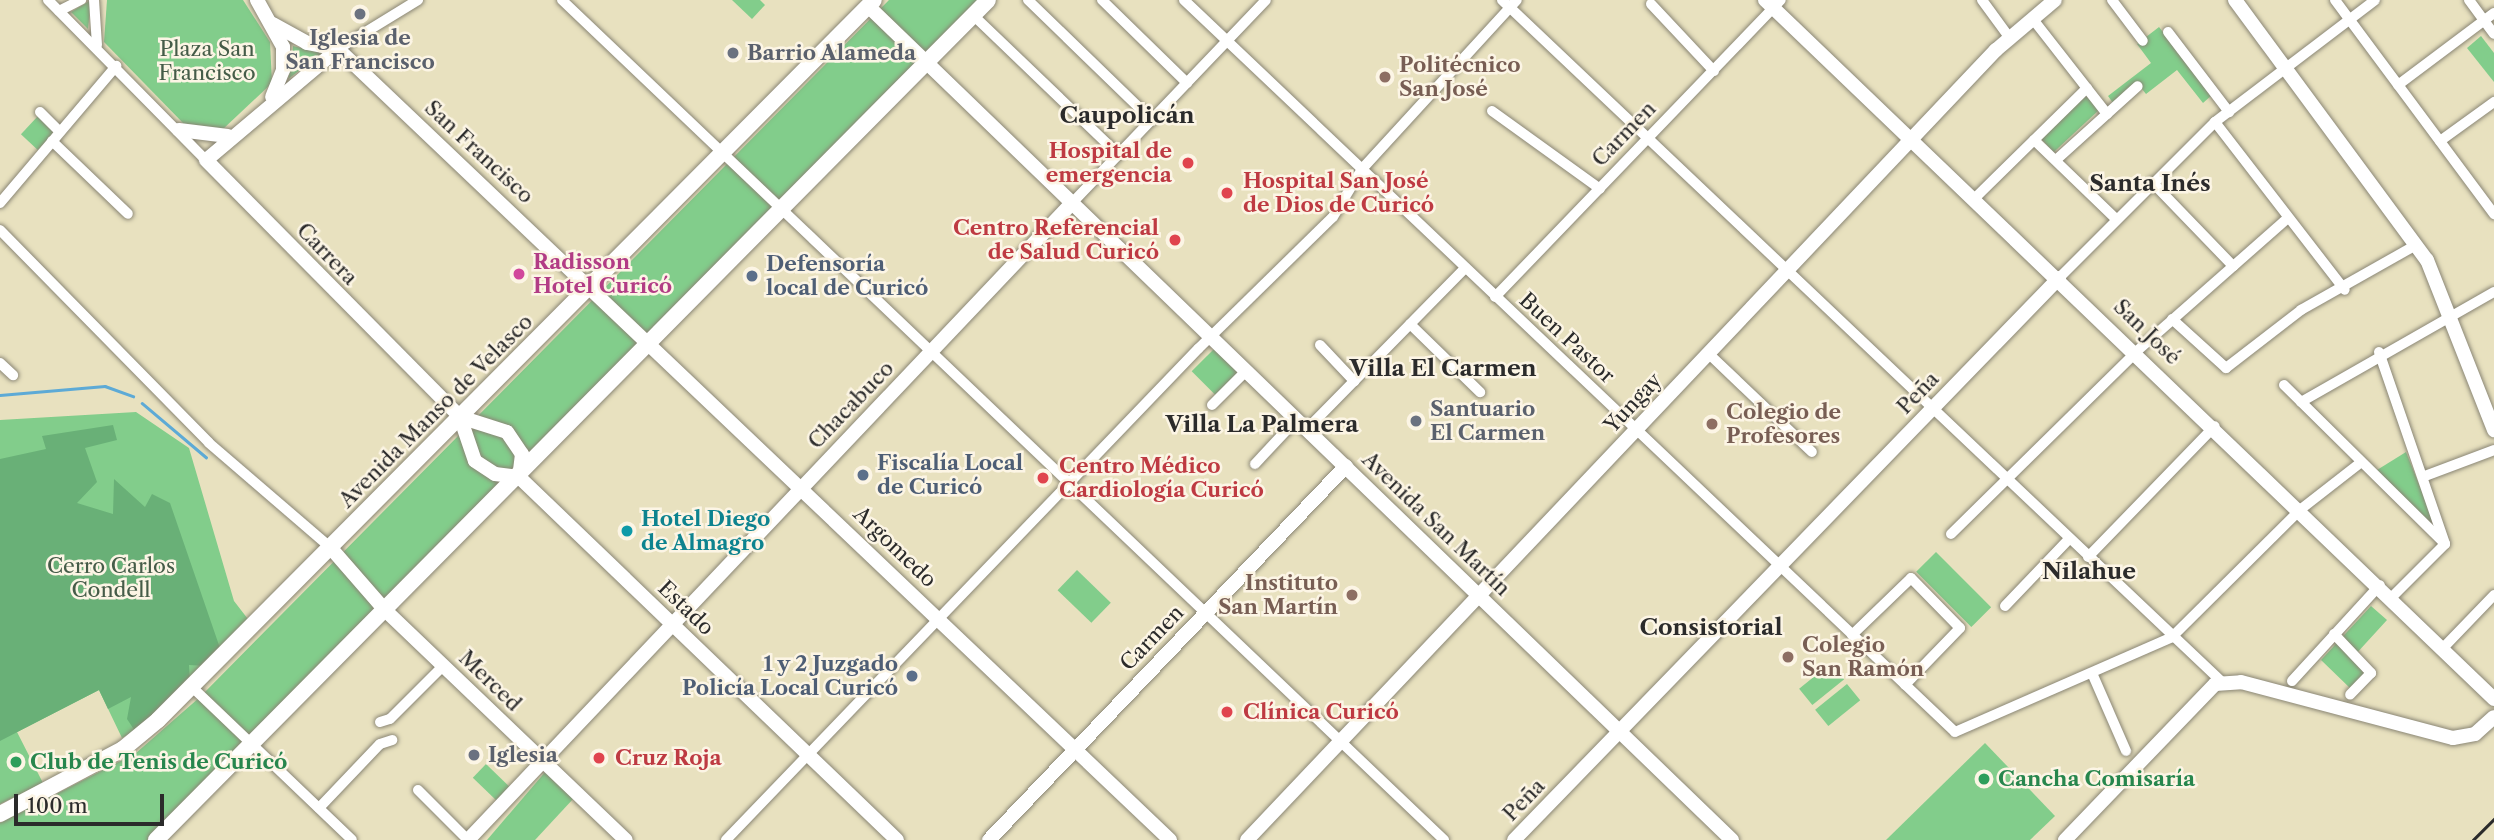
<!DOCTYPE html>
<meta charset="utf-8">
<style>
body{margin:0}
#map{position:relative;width:2494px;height:840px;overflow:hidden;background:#e8e1bf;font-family:"Libre Caslon Text",serif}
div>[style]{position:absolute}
.green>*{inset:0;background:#82cd8b;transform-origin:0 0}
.forest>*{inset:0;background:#69b077}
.stream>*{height:2.5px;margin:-1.25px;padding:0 1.25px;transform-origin:1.25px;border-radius:1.25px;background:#5daad6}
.roads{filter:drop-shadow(0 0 2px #8a8675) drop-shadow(0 0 2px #8a8675)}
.street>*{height:10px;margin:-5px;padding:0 5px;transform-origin:5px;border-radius:5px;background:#fff}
.secondary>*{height:14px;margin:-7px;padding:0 7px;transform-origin:7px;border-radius:7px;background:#fff}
.primary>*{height:16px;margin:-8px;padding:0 8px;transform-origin:8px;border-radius:8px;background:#fff}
.rail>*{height:2.5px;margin:-1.25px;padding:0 1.25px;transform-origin:1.25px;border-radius:1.25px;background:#2b2b2b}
.dots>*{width:19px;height:19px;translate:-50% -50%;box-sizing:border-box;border:4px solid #fcf5e5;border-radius:50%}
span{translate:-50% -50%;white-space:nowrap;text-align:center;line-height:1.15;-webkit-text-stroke:5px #fcf5e5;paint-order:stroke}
.worship-label{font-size:21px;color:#5b616d;font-weight:700}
.left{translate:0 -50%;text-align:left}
.park-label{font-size:21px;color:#455c48}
.education-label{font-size:21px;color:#785e54;font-weight:700}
.right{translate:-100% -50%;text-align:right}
.street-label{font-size:21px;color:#2b2b2b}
.health-label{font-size:21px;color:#be3a42;font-weight:700}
.hotel-label{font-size:21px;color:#b23c85;font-weight:700}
.service-label{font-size:21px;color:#4e5e75;font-weight:700}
.culture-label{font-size:21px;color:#0d838f;font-weight:700}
.leisure-label{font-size:21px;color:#27864d;font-weight:700}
.neighbourhood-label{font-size:23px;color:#2b2b2b;font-weight:700}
.scale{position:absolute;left:14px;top:794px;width:150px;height:32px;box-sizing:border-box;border:4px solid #2b2b2b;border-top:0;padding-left:9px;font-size:21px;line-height:24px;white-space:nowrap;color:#2b2b2b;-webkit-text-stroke:5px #fcf5e5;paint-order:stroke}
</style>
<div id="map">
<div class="green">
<i style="clip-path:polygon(91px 0,88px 29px,71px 12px)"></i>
<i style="clip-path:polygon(107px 0,243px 0,270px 42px,272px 83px,222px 130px,184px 124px,104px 42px)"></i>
<i style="clip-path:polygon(732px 0,760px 0,765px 5px,752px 19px)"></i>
<i style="clip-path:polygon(889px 0,978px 0,147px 840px,0 840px,0 823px,136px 753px,200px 697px)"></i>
<i style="clip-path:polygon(2159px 27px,2212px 95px,2203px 103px,2177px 70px,2146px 94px,2138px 84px,2113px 103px,2108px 96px,2151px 63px,2137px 44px)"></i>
<i style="clip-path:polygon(2481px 36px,2494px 53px,2494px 82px,2467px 48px)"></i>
<i style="clip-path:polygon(293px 46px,323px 53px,288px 79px,291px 67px)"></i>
<i style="left:2086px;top:96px;width:19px;height:62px;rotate:47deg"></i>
<i style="left:38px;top:116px;width:23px;height:25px;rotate:43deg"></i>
<i style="left:1215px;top:348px;width:35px;height:33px;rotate:45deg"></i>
<i style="clip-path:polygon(136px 412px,189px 448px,234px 601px,251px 623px,143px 726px,122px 738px,99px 690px,17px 732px,43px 783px,0 804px,0 420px)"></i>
<i style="clip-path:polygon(2406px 452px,2433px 519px,2430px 524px,2377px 470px)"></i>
<i style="left:1936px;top:552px;width:78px;height:28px;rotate:45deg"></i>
<i style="left:1077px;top:570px;width:47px;height:28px;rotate:44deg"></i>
<i style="clip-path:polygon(2371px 606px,2387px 620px,2355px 655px,2369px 670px,2351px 689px,2321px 660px)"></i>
<i style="left:1831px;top:663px;width:21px;height:41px;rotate:51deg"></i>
<i style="left:1847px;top:684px;width:21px;height:41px;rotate:51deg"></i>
<i style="clip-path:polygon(1985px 743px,2055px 816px,2030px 840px,1886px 840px)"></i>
<i style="left:486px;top:764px;width:43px;height:19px;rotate:44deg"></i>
<i style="clip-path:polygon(546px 771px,574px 798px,535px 840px,487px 840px)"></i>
</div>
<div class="forest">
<i style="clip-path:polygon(113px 425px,117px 440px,85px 448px,97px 482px,77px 503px,113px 514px,114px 479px,145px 507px,152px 494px,170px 503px,221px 651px,207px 666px,189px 665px,190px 684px,135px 731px,127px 719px,131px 697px,108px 709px,99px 690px,0 741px,0 459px,46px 449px,42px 436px)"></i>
</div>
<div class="stream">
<i style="left:0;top:395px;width:105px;rotate:-4.9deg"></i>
<i style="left:105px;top:386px;width:30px;rotate:20deg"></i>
<i style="left:142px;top:403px;width:84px;rotate:40.2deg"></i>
</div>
<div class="roads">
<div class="street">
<i style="left:48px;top:0;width:225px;rotate:45.4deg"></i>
<i style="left:94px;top:0;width:45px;rotate:86.2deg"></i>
<i style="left:562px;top:0;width:1218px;rotate:43.6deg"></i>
<i style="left:1028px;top:0;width:173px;rotate:44.1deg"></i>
<i style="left:1102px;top:0;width:119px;rotate:44.3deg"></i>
<i style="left:1184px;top:0;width:1063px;rotate:43.51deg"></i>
<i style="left:1955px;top:732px;width:237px;rotate:-23.6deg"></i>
<i style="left:2172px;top:637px;width:182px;rotate:-44.8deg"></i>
<i style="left:2301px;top:509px;width:75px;rotate:-37.9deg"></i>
<i style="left:1502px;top:0;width:992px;rotate:43.45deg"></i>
<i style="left:1982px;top:0;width:46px;rotate:53.9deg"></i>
<i style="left:2112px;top:0;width:51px;rotate:52.9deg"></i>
<i style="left:2335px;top:0;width:267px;rotate:53.4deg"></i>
<i style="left:2469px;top:0;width:42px;rotate:53.7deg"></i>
<i style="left:1651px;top:4px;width:92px;rotate:46.8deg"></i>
<i style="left:59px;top:11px;width:25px;rotate:-27deg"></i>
<i style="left:973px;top:15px;width:202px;rotate:43.8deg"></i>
<i style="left:2032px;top:18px;width:122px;rotate:52deg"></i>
<i style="left:2168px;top:32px;width:101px;rotate:52.7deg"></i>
<i style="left:338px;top:49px;width:94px;rotate:-31.5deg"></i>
<i style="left:2398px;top:85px;width:120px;rotate:-36.9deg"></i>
<i style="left:1492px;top:111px;width:133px;rotate:35.8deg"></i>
<i style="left:40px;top:112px;width:28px;rotate:45deg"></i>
<i style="left:2215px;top:122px;width:212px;rotate:52.3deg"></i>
<i style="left:2034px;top:140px;width:114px;rotate:43.9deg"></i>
<i style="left:52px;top:141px;width:105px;rotate:43.8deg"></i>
<i style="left:2440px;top:141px;width:67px;rotate:-35.8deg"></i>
<i style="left:2056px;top:160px;width:110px;rotate:-42.1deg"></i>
<i style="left:2152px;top:182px;width:117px;rotate:46deg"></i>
<i style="left:1975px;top:198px;width:157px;rotate:-44.5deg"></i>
<i style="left:1073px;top:202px;width:279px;rotate:-46.3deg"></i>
<i style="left:0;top:203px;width:180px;rotate:-49.7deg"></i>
<i style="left:0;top:230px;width:298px;rotate:45.5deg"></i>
<i style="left:209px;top:443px;width:160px;rotate:40.7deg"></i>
<i style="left:2059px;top:278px;width:221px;rotate:-45deg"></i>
<i style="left:2215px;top:122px;width:201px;rotate:-37.3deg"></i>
<i style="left:1495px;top:297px;width:412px;rotate:-46.1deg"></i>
<i style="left:2172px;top:319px;width:73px;rotate:42.2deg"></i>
<i style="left:2226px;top:368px;width:95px;rotate:-37.7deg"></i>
<i style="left:2301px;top:310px;width:132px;rotate:-29.5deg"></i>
<i style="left:1410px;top:324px;width:98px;rotate:44.2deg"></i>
<i style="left:1320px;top:345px;width:50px;rotate:46.6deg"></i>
<i style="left:2379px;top:352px;width:203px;rotate:71deg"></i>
<i style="left:1709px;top:354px;width:142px;rotate:43.6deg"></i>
<i style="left:0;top:363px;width:18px;rotate:43deg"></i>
<i style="left:2284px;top:385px;width:226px;rotate:44.6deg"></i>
<i style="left:2301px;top:402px;width:222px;rotate:-29.7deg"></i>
<i style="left:1212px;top:405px;width:49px;rotate:-45deg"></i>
<i style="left:1307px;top:429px;width:226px;rotate:-45.5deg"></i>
<i style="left:1255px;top:464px;width:62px;rotate:-47deg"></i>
<i style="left:2425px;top:476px;width:74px;rotate:-20.6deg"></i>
<i style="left:1951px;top:534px;width:261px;rotate:-44.5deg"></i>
<i style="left:2137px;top:351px;width:201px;rotate:-41.4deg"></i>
<i style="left:2088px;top:557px;width:182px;rotate:-45.9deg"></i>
<i style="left:2392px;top:597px;width:75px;rotate:-45deg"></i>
<i style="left:2005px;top:606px;width:93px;rotate:-46.3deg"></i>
<i style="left:2334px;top:634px;width:54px;rotate:46.5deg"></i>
<i style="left:2371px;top:673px;width:30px;rotate:134deg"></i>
<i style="left:1852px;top:635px;width:82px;rotate:-44deg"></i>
<i style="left:1911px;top:578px;width:70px;rotate:45.6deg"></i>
<i style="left:1960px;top:628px;width:79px;rotate:134deg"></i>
<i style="left:2444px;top:647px;width:72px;rotate:-46.1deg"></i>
<i style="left:2092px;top:673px;width:85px;rotate:66.4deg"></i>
<i style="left:2292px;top:681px;width:130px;rotate:-47.5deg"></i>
<i style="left:192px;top:687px;width:221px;rotate:43.7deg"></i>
<i style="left:380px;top:722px;width:10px;rotate:-17deg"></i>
<i style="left:390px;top:719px;width:75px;rotate:-45deg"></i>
<i style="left:418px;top:790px;width:71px;rotate:45deg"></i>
<i style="left:319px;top:808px;width:88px;rotate:-46.4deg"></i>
<i style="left:380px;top:744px;width:13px;rotate:-18deg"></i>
<i style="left:726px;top:840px;width:682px;rotate:-46.13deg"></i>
<i style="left:1199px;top:348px;width:187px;rotate:-44.4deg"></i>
<i style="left:1333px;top:217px;width:56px;rotate:-58.9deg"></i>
<i style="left:1362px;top:169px;width:229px;rotate:-47.5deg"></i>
</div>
<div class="secondary">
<i style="left:257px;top:0;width:54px;rotate:61deg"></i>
<i style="left:283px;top:47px;width:23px;rotate:90deg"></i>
<i style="left:283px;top:70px;width:29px;rotate:112deg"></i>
<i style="left:1765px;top:0;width:1010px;rotate:43.8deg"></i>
<i style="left:2235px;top:0;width:323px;rotate:53.6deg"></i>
<i style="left:2427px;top:260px;width:183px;rotate:68.5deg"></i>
<i style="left:868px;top:6px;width:1201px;rotate:43.99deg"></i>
<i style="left:273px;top:24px;width:39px;rotate:29deg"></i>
<i style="left:307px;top:43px;width:32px;rotate:11deg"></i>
<i style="left:338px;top:49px;width:1148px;rotate:43.55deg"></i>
<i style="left:338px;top:49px;width:172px;rotate:139.9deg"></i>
<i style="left:206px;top:160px;width:361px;rotate:45.3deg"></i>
<i style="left:460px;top:417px;width:46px;rotate:71.2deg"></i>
<i style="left:475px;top:461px;width:24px;rotate:33deg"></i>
<i style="left:495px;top:474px;width:24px;rotate:7deg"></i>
<i style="left:179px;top:130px;width:49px;rotate:7deg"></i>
<i style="left:460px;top:417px;width:49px;rotate:17.7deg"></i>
<i style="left:507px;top:432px;width:27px;rotate:56deg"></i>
<i style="left:522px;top:454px;width:23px;rotate:97deg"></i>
<i style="left:519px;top:477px;width:524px;rotate:43.84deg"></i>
<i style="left:330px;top:547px;width:84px;rotate:48.9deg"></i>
<i style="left:385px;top:610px;width:333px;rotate:43.7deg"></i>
<i style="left:468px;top:840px;width:879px;rotate:-46.52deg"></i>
<i style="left:989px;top:840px;width:517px;rotate:-46.33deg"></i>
<i style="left:1247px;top:840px;width:1089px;rotate:-46.53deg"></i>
<i style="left:1996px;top:50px;width:77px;rotate:-40.3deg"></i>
<i style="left:1514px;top:840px;width:783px;rotate:-45.88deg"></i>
<i style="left:2065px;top:840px;width:216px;rotate:-46.1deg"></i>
<i style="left:2215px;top:684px;width:26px;rotate:-4deg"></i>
<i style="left:2241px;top:682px;width:219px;rotate:14.8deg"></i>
<i style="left:2453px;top:738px;width:22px;rotate:-10deg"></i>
<i style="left:2475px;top:734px;width:25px;rotate:-42deg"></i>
</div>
<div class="primary">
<i style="left:0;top:814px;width:139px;rotate:-27.9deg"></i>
<i style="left:123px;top:749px;width:45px;rotate:-39.6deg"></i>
<i style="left:158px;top:720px;width:1015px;rotate:-45.16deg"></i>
<i style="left:156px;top:840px;width:1182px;rotate:-45.27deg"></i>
</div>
</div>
<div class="rail">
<i style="left:2473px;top:840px;width:30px;rotate:-45deg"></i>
</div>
<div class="dots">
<i style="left:360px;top:14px;background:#6b7280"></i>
<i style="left:733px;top:53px;background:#6b7280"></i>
<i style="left:1385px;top:77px;background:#8d6e63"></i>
<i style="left:1188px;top:163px;background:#e0444e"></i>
<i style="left:1227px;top:193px;background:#e0444e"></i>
<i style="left:1175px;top:240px;background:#e0444e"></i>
<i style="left:519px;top:274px;background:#d1479c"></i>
<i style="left:752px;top:276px;background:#5c6f8a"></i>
<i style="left:1416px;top:421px;background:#6b7280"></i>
<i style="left:1712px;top:424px;background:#8d6e63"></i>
<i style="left:863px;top:475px;background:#5c6f8a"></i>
<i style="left:1043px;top:478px;background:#e0444e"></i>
<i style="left:627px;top:531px;background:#0f9aa8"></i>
<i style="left:1352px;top:595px;background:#8d6e63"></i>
<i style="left:1788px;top:657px;background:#8d6e63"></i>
<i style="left:912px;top:676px;background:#5c6f8a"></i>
<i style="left:1227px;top:712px;background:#e0444e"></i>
<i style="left:474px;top:755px;background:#6b7280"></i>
<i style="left:599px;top:758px;background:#e0444e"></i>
<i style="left:16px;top:762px;background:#2e9e5b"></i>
<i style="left:1984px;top:779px;background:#2e9e5b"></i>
</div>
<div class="worship-label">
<span style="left:360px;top:50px">Iglesia de<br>San Francisco</span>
<span class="left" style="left:747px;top:53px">Barrio Alameda</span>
<span class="left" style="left:1430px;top:421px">Santuario<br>El Carmen</span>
<span class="left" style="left:488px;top:755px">Iglesia</span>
</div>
<div class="park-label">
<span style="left:207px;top:61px">Plaza San<br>Francisco</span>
<span style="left:111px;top:578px">Cerro Carlos<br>Condell</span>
</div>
<div class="education-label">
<span class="left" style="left:1399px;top:77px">Politécnico<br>San José</span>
<span class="left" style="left:1726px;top:424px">Colegio de<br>Profesores</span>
<span class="right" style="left:1338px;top:595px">Instituto<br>San Martín</span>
<span class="left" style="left:1802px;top:657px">Colegio<br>San Ramón</span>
</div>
<div class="street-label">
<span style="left:1624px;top:134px;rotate:-46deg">Carmen</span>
<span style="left:479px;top:152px;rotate:43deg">San Francisco</span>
<span style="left:327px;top:254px;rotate:46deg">Carrera</span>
<span style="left:2147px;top:332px;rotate:44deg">San José</span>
<span style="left:1567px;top:338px;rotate:43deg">Buen Pastor</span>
<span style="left:1918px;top:393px;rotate:-46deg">Peña</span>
<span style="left:1633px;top:403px;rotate:-47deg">Yungay</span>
<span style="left:851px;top:405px;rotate:-46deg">Chacabuco</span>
<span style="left:436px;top:411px;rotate:-45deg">Avenida Manso de Velasco</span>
<span style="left:1436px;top:524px;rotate:44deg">Avenida San Martín</span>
<span style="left:895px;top:547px;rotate:44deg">Argomedo</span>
<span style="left:686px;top:608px;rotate:44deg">Estado</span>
<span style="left:1152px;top:638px;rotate:-46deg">Carmen</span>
<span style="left:490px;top:681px;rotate:44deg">Merced</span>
<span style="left:1524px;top:800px;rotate:-46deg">Peña</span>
</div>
<div class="health-label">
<span class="right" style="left:1172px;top:163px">Hospital de<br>emergencia</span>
<span class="left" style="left:1243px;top:193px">Hospital San José<br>de Dios de Curicó</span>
<span class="right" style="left:1159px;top:240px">Centro Referencial<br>de Salud Curicó</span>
<span class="left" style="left:1059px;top:478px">Centro Médico<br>Cardiología Curicó</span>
<span class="left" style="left:1243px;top:712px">Clínica Curicó</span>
<span class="left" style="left:615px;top:758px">Cruz Roja</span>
</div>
<div class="hotel-label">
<span class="left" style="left:533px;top:274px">Radisson<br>Hotel Curicó</span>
</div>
<div class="service-label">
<span class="left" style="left:766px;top:276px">Defensoría<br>local de Curicó</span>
<span class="left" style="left:877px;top:475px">Fiscalía Local<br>de Curicó</span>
<span class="right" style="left:898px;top:676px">1 y 2 Juzgado<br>Policía Local Curicó</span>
</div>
<div class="culture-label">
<span class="left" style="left:641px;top:531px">Hotel Diego<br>de Almagro</span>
</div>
<div class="leisure-label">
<span class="left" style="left:30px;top:762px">Club de Tenis de Curicó</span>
<span class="left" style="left:1998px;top:779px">Cancha Comisaría</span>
</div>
<div class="neighbourhood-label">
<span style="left:1127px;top:115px">Caupolicán</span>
<span style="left:2150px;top:183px">Santa Inés</span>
<span style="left:1443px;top:368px">Villa El Carmen</span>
<span style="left:1262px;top:424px">Villa La Palmera</span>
<span style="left:2089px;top:571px">Nilahue</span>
<span style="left:1711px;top:627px">Consistorial</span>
</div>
<div class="scale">100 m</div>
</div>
